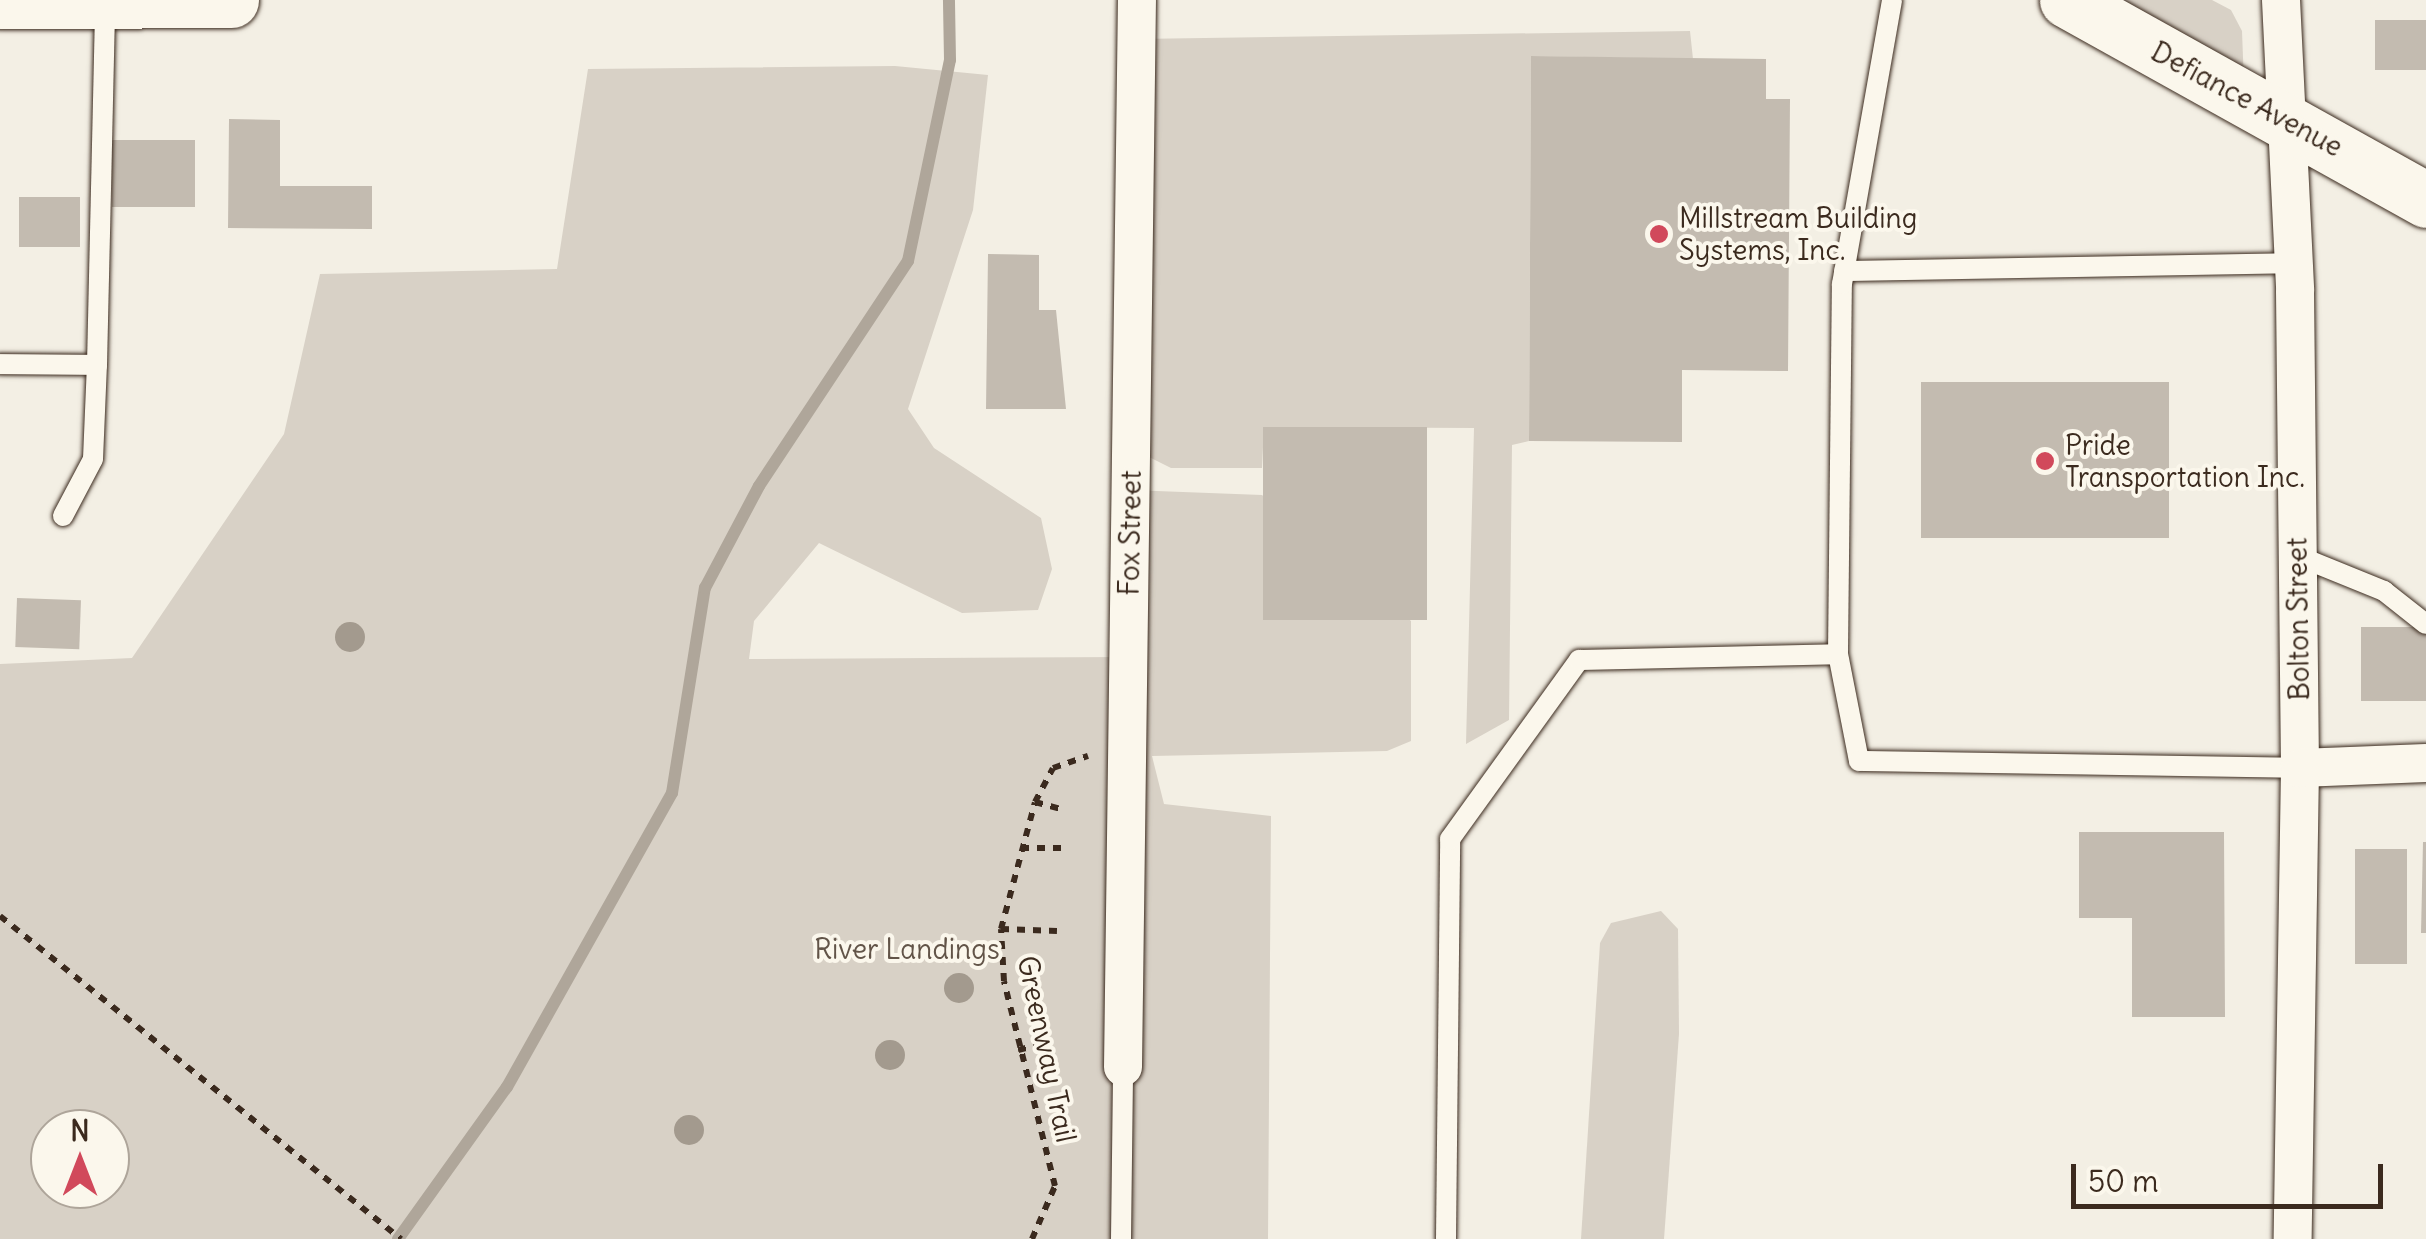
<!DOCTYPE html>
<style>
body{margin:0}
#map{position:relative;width:2426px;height:1239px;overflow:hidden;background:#f3efe4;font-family:Delius,sans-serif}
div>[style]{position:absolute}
.green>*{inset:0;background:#d8d1c6}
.stream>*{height:12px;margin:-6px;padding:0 6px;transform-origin:6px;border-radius:6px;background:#afa69a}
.building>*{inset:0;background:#c3bbb0;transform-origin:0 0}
.path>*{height:6px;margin-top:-3px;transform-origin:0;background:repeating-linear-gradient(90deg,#3b2a1e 0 8px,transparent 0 16px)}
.roads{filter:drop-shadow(0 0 2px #3b2a1e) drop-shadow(0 0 2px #3b2a1e)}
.lane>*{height:20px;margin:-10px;padding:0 10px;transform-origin:10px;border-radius:10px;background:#fbf7ec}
.street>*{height:38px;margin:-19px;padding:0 19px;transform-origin:19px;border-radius:19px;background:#fbf7ec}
.secondary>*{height:55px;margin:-27.5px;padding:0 27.5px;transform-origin:27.5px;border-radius:27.5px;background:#fbf7ec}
.trees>*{width:30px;height:30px;margin:-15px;border-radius:50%;background:#a39a8e}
.dots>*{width:28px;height:28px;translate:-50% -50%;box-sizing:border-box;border:5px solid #fbf7ec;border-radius:50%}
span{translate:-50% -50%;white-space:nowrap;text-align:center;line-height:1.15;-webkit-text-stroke:8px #fbf7ec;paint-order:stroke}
.street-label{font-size:28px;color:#3b2a1e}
.poi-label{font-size:28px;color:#3b2a1e}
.left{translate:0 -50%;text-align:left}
.park-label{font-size:28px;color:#625448}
.north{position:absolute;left:30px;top:1109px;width:100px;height:100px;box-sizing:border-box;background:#fbf7ec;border:2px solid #aea59a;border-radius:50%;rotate:0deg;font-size:28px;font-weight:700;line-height:40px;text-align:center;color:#3b2a1e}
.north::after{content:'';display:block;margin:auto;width:35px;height:45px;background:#d1495b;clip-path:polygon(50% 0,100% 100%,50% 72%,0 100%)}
.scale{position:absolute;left:2071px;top:1164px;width:312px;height:45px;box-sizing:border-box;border:5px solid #3b2a1e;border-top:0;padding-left:12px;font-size:30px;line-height:35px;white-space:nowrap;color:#3b2a1e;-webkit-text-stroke:8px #fbf7ec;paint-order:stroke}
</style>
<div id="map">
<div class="green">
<i style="clip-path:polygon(2109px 0,2212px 0,2231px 10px,2242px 31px,2244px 84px)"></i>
<i style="clip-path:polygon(1690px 31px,1693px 59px,1531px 56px,1529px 441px,1512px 445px,1509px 720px,1466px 744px,1474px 428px,1264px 427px,1262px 468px,1171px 468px,1131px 448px,1137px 39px)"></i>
<i style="clip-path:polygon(evenodd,895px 66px,988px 75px,973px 210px,908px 409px,934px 448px,1041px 518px,1052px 569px,1038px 610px,962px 613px,819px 543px,754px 621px,749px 659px,1128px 657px,1130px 490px,1262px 495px,1411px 621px,1411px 741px,1387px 751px,1152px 756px,1164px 804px,1271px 816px,1268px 1239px,0 1239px,0 664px,132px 658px,284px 434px,320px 274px,557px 269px,588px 69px,895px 66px,50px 1129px,110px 1129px,110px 1189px,50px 1189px,50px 1129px)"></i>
<i style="clip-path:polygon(1661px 911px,1678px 929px,1679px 1034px,1664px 1239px,1581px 1239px,1600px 943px,1611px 923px)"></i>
</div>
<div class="stream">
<i style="left:398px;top:1239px;width:187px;rotate:-54.4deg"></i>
<i style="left:507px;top:1087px;width:337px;rotate:-60.7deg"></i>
<i style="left:672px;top:793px;width:208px;rotate:-80.9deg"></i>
<i style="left:705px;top:588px;width:115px;rotate:-62.1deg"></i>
<i style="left:759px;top:486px;width:270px;rotate:-56.5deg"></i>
<i style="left:908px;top:261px;width:205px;rotate:-78.2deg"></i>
<i style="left:950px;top:60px;width:60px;rotate:-91deg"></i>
</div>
<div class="building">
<i style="left:2426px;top:20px;width:50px;height:51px;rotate:90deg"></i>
<i style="clip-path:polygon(1531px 56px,1766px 59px,1766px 99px,1790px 99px,1788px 371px,1682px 370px,1682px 442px,1529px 441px)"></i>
<i style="clip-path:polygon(229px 119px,280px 120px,280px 186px,372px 186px,372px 229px,228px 228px)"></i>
<i style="left:112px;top:140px;width:83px;height:67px"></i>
<i style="left:19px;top:197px;width:61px;height:50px"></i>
<i style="clip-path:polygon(988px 254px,1039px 255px,1039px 310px,1056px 310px,1066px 409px,986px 409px)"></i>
<i style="left:2169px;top:382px;width:156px;height:248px;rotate:90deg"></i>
<i style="left:1263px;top:427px;width:164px;height:193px"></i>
<i style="left:17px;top:598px;width:64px;height:49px;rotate:2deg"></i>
<i style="left:2361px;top:627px;width:65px;height:74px"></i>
<i style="clip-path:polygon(2079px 832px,2224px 832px,2225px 1017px,2132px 1017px,2132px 918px,2079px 918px)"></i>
<i style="clip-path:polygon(2423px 842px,2426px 842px,2426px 933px,2421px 933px)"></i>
<i style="left:2355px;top:849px;width:52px;height:115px"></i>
</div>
<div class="path">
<i style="left:1035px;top:802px;width:31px;rotate:15deg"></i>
<i style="left:1021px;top:848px;width:42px"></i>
<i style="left:0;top:916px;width:515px;rotate:38.85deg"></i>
<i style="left:1001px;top:929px;width:56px;rotate:2deg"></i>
<i style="left:1018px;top:1050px;width:33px;rotate:-14deg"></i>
<i style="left:1032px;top:1239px;width:58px;rotate:-66.5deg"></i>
<i style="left:1055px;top:1186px;width:211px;rotate:-104deg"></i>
<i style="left:1004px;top:981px;width:52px;rotate:-93.3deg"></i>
<i style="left:1001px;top:929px;width:131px;rotate:-75deg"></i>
<i style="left:1035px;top:802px;width:38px;rotate:-62deg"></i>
<i style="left:1053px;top:768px;width:37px;rotate:-19deg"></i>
</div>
<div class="roads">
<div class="lane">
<i style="left:1844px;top:271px;width:449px;rotate:-1deg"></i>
<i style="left:0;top:364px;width:97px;rotate:0.6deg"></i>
<i style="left:97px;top:365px;width:363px;rotate:-88.7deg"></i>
<i style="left:63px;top:516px;width:64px;rotate:-62.2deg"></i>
<i style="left:93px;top:459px;width:94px;rotate:-87.6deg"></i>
<i style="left:2298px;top:556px;width:93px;rotate:22.1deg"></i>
<i style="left:2384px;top:591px;width:53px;rotate:38.2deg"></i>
<i style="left:1838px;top:654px;width:109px;rotate:78.9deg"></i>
<i style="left:1859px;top:761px;width:441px;rotate:0.9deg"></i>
<i style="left:1121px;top:1239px;width:172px;rotate:-89.3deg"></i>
<i style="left:1446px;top:1239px;width:400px;rotate:-89.4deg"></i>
<i style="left:1450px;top:839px;width:221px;rotate:-54.2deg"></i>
<i style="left:1579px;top:660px;width:259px;rotate:-1.3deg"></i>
<i style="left:1838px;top:654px;width:370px;rotate:-89.4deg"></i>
<i style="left:1842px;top:284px;width:288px;rotate:-80deg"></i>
</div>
<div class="street">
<i style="left:2281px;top:0;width:291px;rotate:87.2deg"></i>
<i style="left:2295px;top:291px;width:477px;rotate:89.4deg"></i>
<i style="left:2300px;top:768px;width:471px;rotate:90.9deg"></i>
<i style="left:2300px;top:768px;width:126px;rotate:-2.3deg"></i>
<i style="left:1123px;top:1067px;width:1067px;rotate:-89.25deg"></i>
</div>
<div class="secondary">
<i style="left:2067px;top:0;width:411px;rotate:29.1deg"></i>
<i style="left:0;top:1px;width:231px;rotate:-0.2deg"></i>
</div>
</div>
<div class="trees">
<i style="left:350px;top:637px"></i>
<i style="left:959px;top:988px"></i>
<i style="left:890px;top:1055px"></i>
<i style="left:689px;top:1130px"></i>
</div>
<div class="dots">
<i style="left:1659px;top:234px;background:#d1495b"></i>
<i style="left:2045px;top:461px;background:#d1495b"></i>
</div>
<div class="street-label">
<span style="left:2247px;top:99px;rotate:28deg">Defiance Avenue</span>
<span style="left:1130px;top:533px;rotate:-89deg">Fox Street</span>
<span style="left:2298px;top:619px;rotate:-91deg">Bolton Street</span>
<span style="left:1047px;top:1049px;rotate:78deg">Greenway Trail</span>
</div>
<div class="poi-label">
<span class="left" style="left:1679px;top:234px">Millstream Building<br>Systems, Inc.</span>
<span class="left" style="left:2065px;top:461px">Pride<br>Transportation Inc.</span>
</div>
<div class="park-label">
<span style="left:907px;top:949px">River Landings</span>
</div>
<div class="north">N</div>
<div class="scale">50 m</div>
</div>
